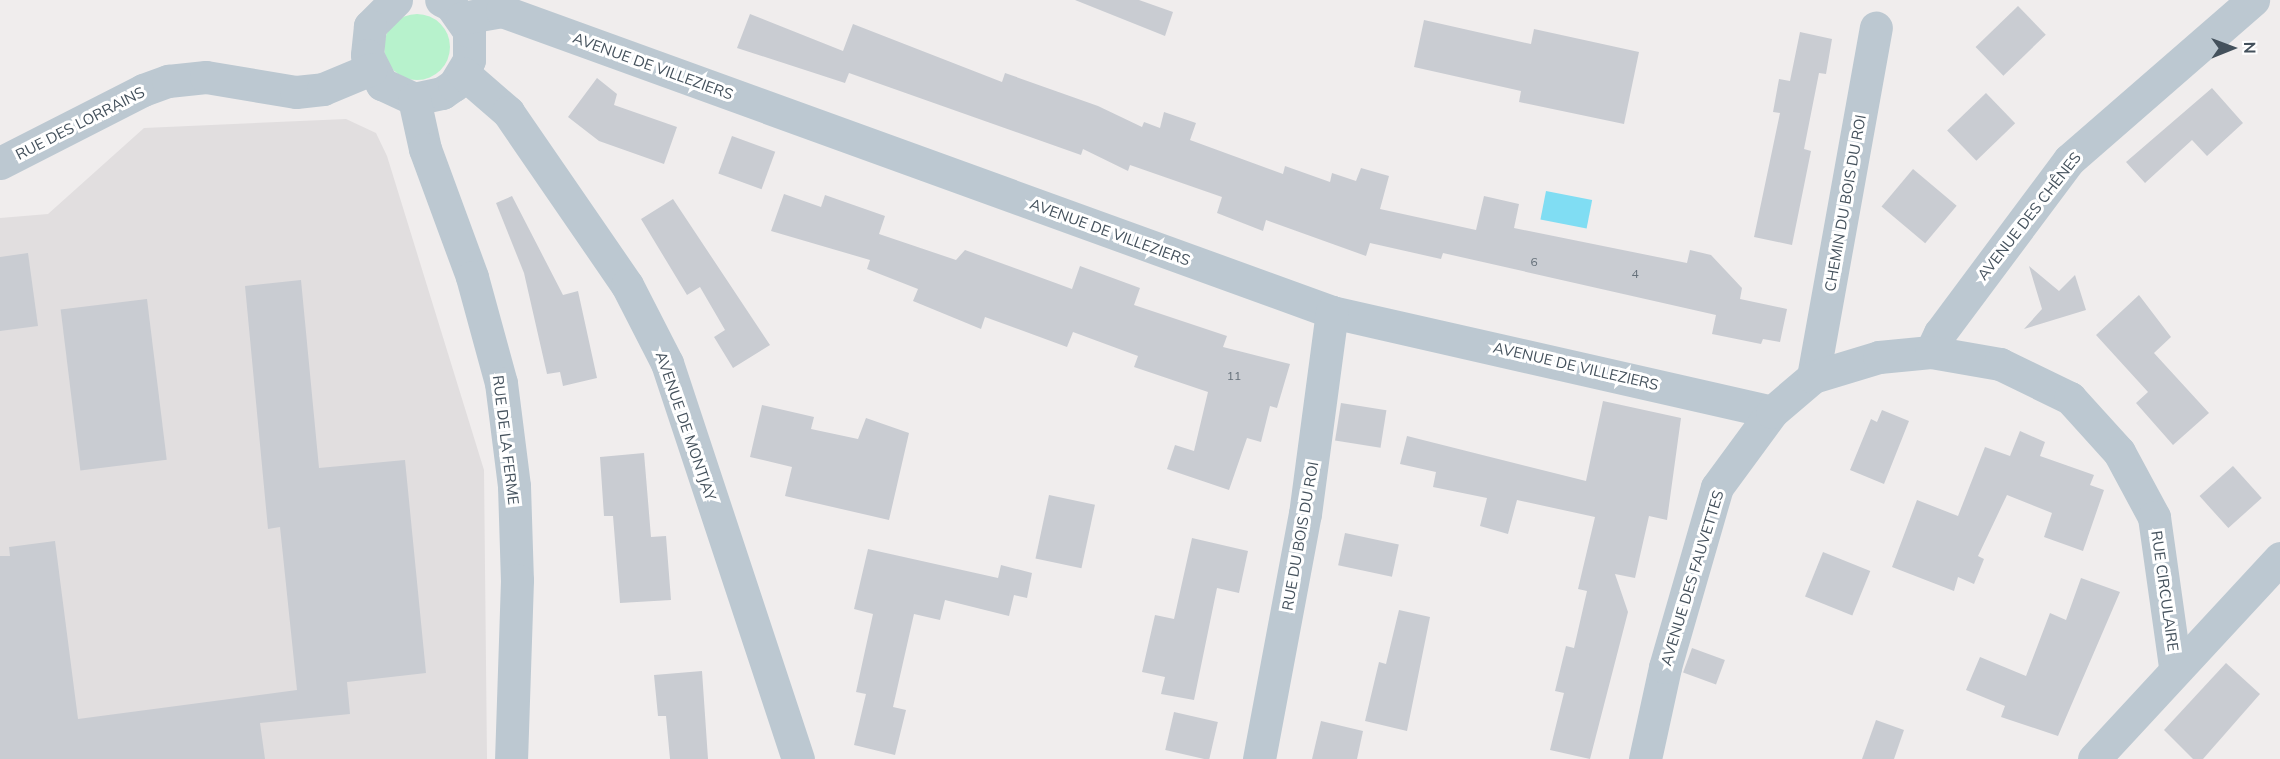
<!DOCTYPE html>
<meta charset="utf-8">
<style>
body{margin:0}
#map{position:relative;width:2280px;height:759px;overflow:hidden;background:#f0eded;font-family:Mulish,sans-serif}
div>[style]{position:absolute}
.education>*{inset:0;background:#e1dedf}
.green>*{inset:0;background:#b7f2cc}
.round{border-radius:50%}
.water>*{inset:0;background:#80ddf3;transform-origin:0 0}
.building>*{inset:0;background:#c9ccd2;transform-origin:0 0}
.minor>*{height:33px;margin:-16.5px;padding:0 16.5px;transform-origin:16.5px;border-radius:16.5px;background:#bcc8d1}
span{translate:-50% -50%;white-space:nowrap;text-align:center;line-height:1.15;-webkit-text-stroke:6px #fff;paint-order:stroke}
.number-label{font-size:12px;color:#65707a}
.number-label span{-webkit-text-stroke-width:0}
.street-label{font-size:15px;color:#44515c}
.north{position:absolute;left:2202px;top:18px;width:60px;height:60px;-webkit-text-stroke:4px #fff;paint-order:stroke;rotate:89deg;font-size:16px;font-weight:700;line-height:24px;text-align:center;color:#44515c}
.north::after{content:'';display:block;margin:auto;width:21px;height:27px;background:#44515c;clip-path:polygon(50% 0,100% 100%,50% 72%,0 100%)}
</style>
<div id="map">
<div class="education">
<i style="clip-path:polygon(346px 119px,376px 133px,387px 156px,484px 470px,487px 759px,0 759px,0 218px,48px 214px,144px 128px)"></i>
</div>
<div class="green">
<i class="round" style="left:384px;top:14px;width:66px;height:66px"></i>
</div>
<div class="water">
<i style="left:1546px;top:191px;width:47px;height:29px;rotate:11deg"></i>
</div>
<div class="building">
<i style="clip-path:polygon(1075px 0,1139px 0,1173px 12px,1165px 36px)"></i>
<i style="left:2018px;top:6px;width:40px;height:59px;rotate:46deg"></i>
<i style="clip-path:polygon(750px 14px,843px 51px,853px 24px,1002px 82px,1005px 73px,1098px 106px,1142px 127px,1144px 122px,1160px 128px,1164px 112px,1196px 123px,1190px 140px,1283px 174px,1285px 166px,1330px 182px,1332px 173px,1356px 181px,1361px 168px,1389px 176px,1380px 209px,1476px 230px,1484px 196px,1519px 204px,1514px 228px,1687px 263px,1690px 250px,1711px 255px,1742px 288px,1740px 299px,1787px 309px,1780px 342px,1763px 339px,1761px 344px,1712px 334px,1716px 315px,1443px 253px,1441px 259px,1370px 243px,1366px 256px,1266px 220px,1263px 231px,1217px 213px,1222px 197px,1130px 165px,1128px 171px,1083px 149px,1081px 155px,849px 73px,845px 83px,737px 48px)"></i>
<i style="clip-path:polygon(1424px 20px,1531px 44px,1534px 29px,1639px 52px,1624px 124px,1519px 102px,1521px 91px,1414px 67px)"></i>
<i style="clip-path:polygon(1800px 32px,1832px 39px,1826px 74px,1819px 73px,1804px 149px,1811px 151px,1792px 245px,1754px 237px,1780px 113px,1773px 112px,1779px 79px,1790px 81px)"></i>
<i style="clip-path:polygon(597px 78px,617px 94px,614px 105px,677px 127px,664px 164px,599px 141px,568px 117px)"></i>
<i style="clip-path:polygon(2212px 88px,2243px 123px,2207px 156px,2192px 140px,2145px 183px,2126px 162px)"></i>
<i style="left:1986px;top:93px;width:42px;height:54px;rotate:46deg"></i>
<i style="left:732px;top:136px;width:46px;height:40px;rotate:20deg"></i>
<i style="left:1913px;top:169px;width:57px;height:49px;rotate:40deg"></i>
<i style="clip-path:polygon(784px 194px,821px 207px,825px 195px,885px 216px,879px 234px,956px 260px,965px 250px,1072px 289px,1080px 266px,1140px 288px,1134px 305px,1227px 336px,1223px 347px,1290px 364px,1277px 408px,1270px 406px,1261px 442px,1247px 438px,1229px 490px,1167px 469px,1175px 445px,1194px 451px,1208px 392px,1134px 367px,1138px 356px,1073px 332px,1067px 347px,985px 317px,981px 329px,913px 301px,918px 289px,867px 269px,870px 260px,771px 231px)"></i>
<i style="clip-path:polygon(512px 196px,563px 295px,578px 291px,597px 378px,563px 386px,560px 372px,547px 374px,524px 273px,496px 203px)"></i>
<i style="clip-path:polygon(673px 199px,770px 345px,733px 368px,714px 337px,725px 330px,700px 287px,687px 295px,641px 219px)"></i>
<i style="clip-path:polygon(28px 253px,38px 326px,0 331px,0 257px)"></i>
<i style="clip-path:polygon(2029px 266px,2059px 291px,2075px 275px,2086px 310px,2024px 329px,2042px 309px)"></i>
<i style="clip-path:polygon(301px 280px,319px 468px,405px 460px,426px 673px,347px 682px,350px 714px,260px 723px,265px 759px,0 759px,0 556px,10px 556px,9px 547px,55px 541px,78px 719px,297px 690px,280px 527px,268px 529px,245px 286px)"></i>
<i style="clip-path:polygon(2139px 295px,2171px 337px,2154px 353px,2209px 413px,2173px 445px,2136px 403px,2148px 392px,2096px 335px)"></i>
<i style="left:147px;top:299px;width:162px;height:87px;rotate:83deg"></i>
<i style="clip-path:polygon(1603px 401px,1681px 418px,1667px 520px,1649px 516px,1635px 578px,1615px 574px,1628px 612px,1590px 759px,1550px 750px,1564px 693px,1555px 691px,1566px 646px,1574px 648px,1587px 591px,1578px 589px,1595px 517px,1517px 500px,1508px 534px,1480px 526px,1487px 498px,1433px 487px,1436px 472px,1400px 464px,1407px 436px,1586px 481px)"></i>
<i style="left:1341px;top:403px;width:46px;height:38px;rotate:9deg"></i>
<i style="clip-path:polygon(762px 405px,814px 417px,811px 429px,858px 439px,866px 418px,909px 433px,889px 520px,785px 496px,792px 467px,750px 457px)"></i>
<i style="clip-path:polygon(1882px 410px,1909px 421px,1884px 484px,1850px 470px,1871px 419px,1877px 422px)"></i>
<i style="clip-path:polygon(2020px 431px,2045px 442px,2040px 456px,2094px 475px,2090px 485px,2104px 490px,2083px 551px,2044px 537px,2052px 513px,2007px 495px,1978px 556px,1984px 559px,1974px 584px,1958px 577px,1954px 591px,1892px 567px,1917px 500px,1958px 516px,1985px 447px,2010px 456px)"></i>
<i style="clip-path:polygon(644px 453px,651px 537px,666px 536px,671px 600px,620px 603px,613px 516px,604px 516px,600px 457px)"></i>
<i style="left:2233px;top:466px;width:43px;height:45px;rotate:48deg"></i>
<i style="left:1049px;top:495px;width:47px;height:65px;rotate:12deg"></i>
<i style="left:1345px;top:533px;width:55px;height:33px;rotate:12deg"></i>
<i style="clip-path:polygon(1192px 538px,1248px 551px,1239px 593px,1217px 588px,1194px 700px,1161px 694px,1165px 677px,1142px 672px,1155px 615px,1174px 619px)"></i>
<i style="clip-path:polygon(868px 549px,998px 578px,1001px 565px,1032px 573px,1027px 598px,1014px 595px,1009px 616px,945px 600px,940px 620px,914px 614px,893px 707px,906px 710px,895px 755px,854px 745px,866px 694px,856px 692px,873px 614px,854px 609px)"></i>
<i style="left:1823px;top:552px;width:51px;height:48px;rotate:22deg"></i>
<i style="clip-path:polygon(2081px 578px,2120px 592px,2058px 736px,2001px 717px,2005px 706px,1966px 690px,1980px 657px,2026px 676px,2050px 613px,2066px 620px)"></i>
<i style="clip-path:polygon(1399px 610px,1430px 617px,1407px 731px,1365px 721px,1379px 662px,1386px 664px)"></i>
<i style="left:1692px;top:648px;width:35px;height:26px;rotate:20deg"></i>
<i style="clip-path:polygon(2226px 663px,2260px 694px,2203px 759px,2193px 759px,2164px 730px)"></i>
<i style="clip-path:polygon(702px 671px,708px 759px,670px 759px,666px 716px,658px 716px,654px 675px)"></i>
<i style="left:1174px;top:712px;width:45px;height:39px;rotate:13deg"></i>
<i style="clip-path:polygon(1876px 720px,1904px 730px,1894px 759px,1862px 759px)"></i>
<i style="clip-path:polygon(1321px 721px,1363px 731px,1357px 759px,1312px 759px)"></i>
</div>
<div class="minor">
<i style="left:396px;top:0;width:37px;rotate:135deg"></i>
<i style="left:370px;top:26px;width:29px;rotate:96deg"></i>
<i style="left:367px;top:55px;width:33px;rotate:63deg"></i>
<i style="left:382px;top:84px;width:35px;rotate:25deg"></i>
<i style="left:414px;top:99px;width:29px;rotate:-12deg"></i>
<i style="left:442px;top:93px;width:14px;rotate:-34deg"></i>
<i style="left:454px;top:85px;width:29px;rotate:-59deg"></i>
<i style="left:469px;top:60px;width:29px;rotate:-90deg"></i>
<i style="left:469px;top:31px;width:32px;rotate:-125deg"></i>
<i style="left:451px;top:5px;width:11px;rotate:-153deg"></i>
<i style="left:462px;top:18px;width:41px;rotate:-9.9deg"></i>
<i style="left:502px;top:11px;width:883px;rotate:19.93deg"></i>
<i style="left:1332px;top:312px;width:451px;rotate:12.8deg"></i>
<i style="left:463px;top:73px;width:60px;rotate:40.9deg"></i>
<i style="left:508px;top:112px;width:210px;rotate:55.5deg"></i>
<i style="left:627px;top:285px;width:88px;rotate:62.9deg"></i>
<i style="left:667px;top:363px;width:417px;rotate:71.7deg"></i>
<i style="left:414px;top:99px;width:51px;rotate:77.6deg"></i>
<i style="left:425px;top:149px;width:136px;rotate:69.8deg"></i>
<i style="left:472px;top:277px;width:110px;rotate:74.7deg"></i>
<i style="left:501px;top:383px;width:104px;rotate:82.8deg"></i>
<i style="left:514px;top:486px;width:94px;rotate:88.2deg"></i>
<i style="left:517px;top:580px;width:179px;rotate:91.9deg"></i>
<i style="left:0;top:163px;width:161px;rotate:-27deg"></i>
<i style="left:143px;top:90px;width:27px;rotate:-20deg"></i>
<i style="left:168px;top:81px;width:38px;rotate:-6deg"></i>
<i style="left:206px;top:77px;width:91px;rotate:9.5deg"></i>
<i style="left:296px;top:92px;width:27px;rotate:-6deg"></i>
<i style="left:323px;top:89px;width:52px;rotate:-22.6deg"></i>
<i style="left:1931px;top:352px;width:21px;rotate:-65deg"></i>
<i style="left:1940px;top:333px;width:216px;rotate:-53.3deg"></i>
<i style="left:2069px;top:160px;width:244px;rotate:-41deg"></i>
<i style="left:1813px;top:377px;width:355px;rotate:-79.8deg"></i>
<i style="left:1259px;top:759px;width:249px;rotate:-79.4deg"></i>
<i style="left:1305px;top:514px;width:204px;rotate:-82.4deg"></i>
<i style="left:1645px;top:759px;width:94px;rotate:-77.7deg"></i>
<i style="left:1665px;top:667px;width:187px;rotate:-73.9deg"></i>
<i style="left:1717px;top:487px;width:93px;rotate:-53.7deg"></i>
<i style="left:1772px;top:412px;width:54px;rotate:-40.5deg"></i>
<i style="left:1813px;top:377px;width:69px;rotate:-16.9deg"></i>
<i style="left:1879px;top:357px;width:52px;rotate:-5.5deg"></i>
<i style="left:1931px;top:352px;width:70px;rotate:9.9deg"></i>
<i style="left:2000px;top:364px;width:78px;rotate:25.9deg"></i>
<i style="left:2070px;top:398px;width:73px;rotate:47.8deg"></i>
<i style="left:2119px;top:452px;width:74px;rotate:61.7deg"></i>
<i style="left:2154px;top:517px;width:151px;rotate:82deg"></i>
<i style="left:2094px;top:759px;width:274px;rotate:-47.2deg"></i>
</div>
<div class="number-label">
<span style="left:1534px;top:262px">6</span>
<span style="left:1635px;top:274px">4</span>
<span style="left:1234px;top:376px">11</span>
</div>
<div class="street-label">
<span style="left:653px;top:66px;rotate:20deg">AVENUE DE VILLEZIERS</span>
<span style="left:80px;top:123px;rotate:-27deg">RUE DES LORRAINS</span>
<span style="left:1845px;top:203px;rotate:-80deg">CHEMIN DU BOIS DU ROI</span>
<span style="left:2029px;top:216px;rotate:-52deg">AVENUE DES CHÊNES</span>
<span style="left:1110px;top:232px;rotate:20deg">AVENUE DE VILLEZIERS</span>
<span style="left:1576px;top:366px;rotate:13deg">AVENUE DE VILLEZIERS</span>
<span style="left:686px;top:426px;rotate:71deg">AVENUE DE MONTJAY</span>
<span style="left:506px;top:440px;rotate:83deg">RUE DE LA FERME</span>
<span style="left:1300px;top:536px;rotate:-80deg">RUE DU BOIS DU ROI</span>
<span style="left:1692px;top:578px;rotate:-73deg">AVENUE DES FAUVETTES</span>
<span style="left:2165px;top:591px;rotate:82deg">RUE CIRCULAIRE</span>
</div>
<div class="north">N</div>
</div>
